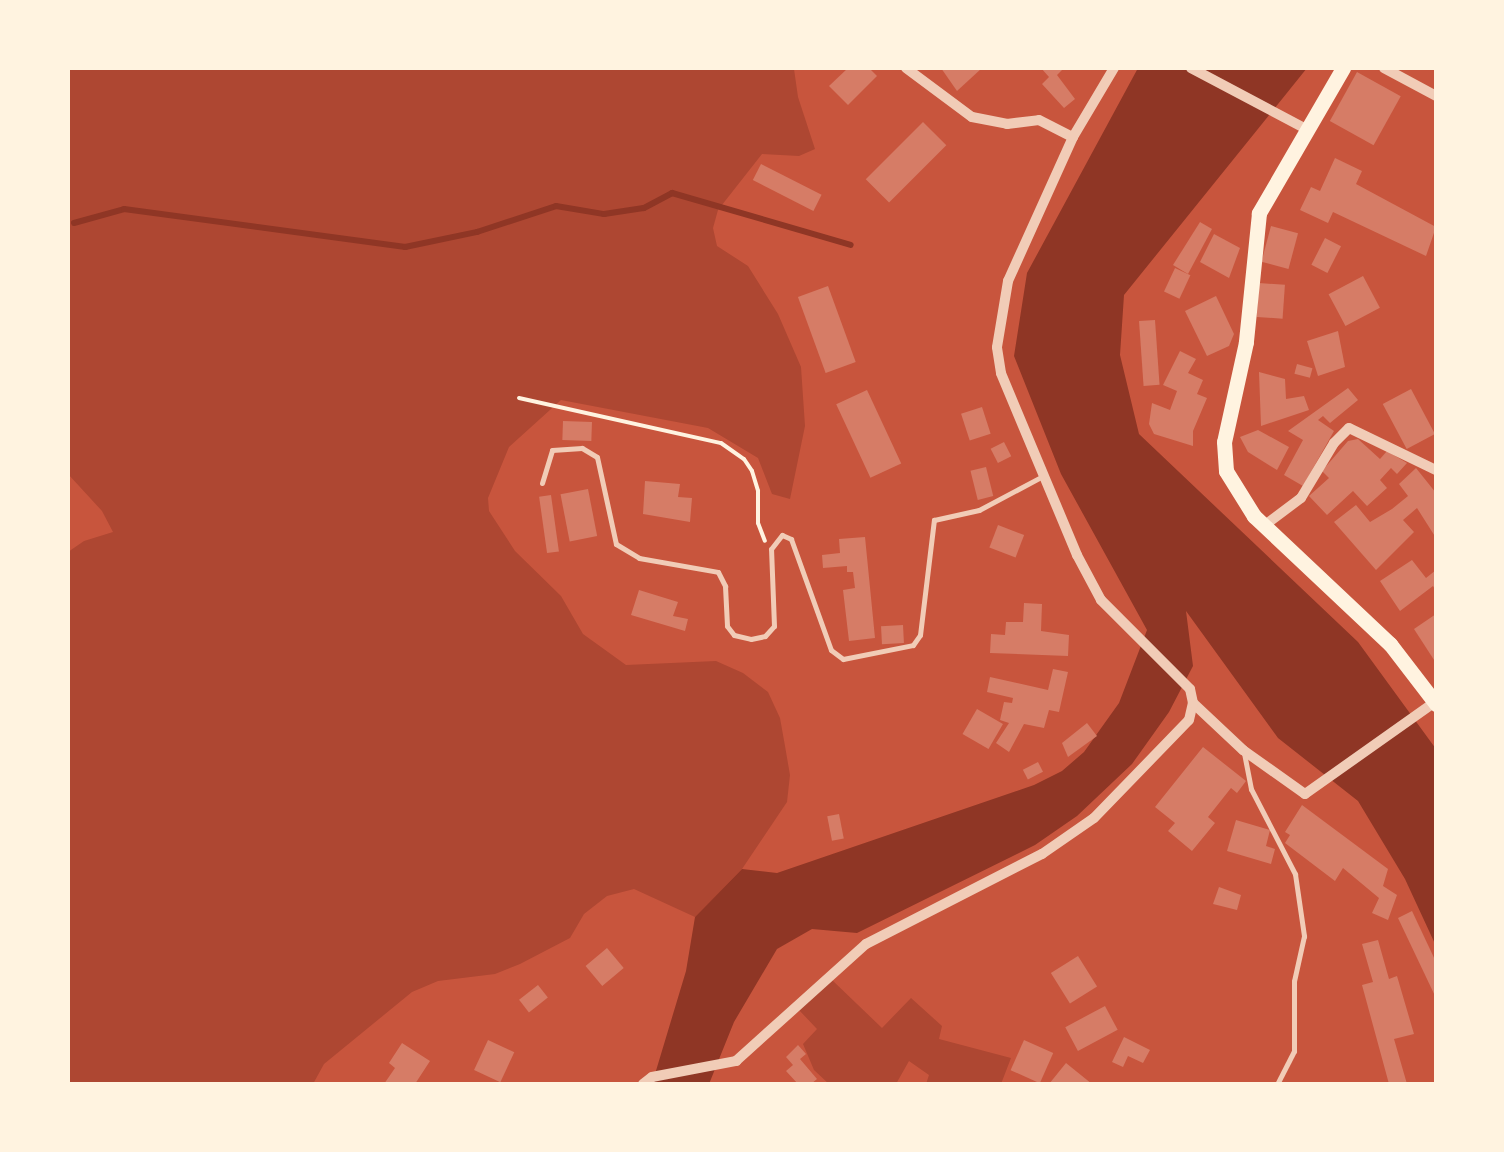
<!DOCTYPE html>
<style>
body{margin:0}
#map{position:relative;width:1504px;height:1152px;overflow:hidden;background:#c8553d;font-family:"Fira Sans",sans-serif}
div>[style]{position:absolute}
.green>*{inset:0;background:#ae4732}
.water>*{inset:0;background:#8f3625}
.stream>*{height:6px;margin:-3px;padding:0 3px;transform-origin:3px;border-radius:3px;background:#8f3625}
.building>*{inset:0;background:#d67c66;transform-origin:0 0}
.path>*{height:4px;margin:-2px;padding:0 2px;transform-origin:2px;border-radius:2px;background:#fff3e0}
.service>*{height:5px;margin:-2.5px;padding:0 2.5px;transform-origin:2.5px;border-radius:2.5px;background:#f1ccb7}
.minor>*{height:10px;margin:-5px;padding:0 5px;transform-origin:5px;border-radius:5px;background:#f1ccb7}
.secondary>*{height:15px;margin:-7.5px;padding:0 7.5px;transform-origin:7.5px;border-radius:7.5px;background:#fff3e0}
span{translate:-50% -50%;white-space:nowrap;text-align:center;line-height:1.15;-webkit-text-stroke:8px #fff3e0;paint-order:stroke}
.frame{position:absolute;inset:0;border:70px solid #fff3e0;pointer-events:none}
</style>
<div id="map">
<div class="green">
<i style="clip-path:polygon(68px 68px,794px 69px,798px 97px,815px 149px,799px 156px,762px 154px,718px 210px,713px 228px,717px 246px,748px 266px,778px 314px,801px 367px,805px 426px,790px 499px,772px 494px,758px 458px,708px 428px,561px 400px,509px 447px,488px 498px,489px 511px,515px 551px,561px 596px,583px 634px,626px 665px,716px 661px,743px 673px,768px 692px,780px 718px,785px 746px,790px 775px,787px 802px,742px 869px,695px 917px,634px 889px,607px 896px,584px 914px,570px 938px,520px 964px,495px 974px,438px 981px,412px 992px,324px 1064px,313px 1084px,68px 1084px,68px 552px,84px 541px,113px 532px,102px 511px,68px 474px)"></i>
<i style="clip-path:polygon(832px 980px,882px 1028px,911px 998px,942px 1026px,939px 1039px,1011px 1058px,1001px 1084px,926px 1084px,929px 1075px,909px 1061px,896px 1084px,829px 1084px,814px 1070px,803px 1044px,817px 1029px,799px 1010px)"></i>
</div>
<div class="water">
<i style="clip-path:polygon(1138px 68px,1307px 68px,1124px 295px,1120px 355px,1139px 434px,1358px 642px,1436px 749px,1436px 946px,1405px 879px,1358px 801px,1278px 738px,1186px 611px,1193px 666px,1169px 712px,1132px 764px,1077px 816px,1035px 845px,857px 933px,812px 929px,777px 949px,734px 1022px,709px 1084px,652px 1084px,686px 971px,695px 917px,742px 869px,777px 873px,1034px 785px,1062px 771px,1084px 752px,1119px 703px,1147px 630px,1061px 474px,1014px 356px,1027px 273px)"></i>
</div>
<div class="stream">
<i style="left:74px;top:223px;width:52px;rotate:-15.6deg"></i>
<i style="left:124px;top:209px;width:284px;rotate:7.7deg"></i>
<i style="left:405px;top:247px;width:74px;rotate:-11.8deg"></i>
<i style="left:477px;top:232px;width:83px;rotate:-18.2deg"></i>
<i style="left:556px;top:206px;width:49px;rotate:9.5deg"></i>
<i style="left:604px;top:214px;width:40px;rotate:-8.5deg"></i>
<i style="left:644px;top:208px;width:32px;rotate:-28deg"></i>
<i style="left:672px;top:193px;width:186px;rotate:16.2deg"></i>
</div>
<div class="building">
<i style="clip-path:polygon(848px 68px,869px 68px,877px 76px,848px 105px,829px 86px)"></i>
<i style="clip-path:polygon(941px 68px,982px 68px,957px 91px)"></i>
<i style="clip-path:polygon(1041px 68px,1062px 70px,1057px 75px,1075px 99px,1064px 108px,1042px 84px,1049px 77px)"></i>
<i style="left:1357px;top:72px;width:50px;height:56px;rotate:29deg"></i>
<i style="left:923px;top:122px;width:33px;height:81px;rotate:45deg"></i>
<i style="clip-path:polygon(1335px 158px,1362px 171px,1356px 184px,1436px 227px,1426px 256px,1333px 212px,1328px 223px,1300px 210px,1311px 187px,1320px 191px)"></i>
<i style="left:761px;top:164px;width:68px;height:18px;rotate:27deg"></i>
<i style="clip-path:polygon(1200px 222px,1212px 229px,1188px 274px,1173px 265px)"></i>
<i style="left:1271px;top:226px;width:28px;height:37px;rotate:15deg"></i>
<i style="clip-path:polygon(1214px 234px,1240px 248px,1229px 278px,1200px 262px)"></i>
<i style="left:1325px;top:238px;width:18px;height:30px;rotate:27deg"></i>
<i style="left:1175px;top:268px;width:17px;height:26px;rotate:25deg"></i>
<i style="left:1363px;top:276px;width:36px;height:39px;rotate:62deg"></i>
<i style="left:1259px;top:283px;width:26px;height:34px;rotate:4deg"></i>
<i style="left:828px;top:286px;width:81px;height:32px;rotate:70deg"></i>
<i style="clip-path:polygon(1216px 296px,1234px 334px,1229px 346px,1207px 356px,1185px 311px)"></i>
<i style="left:1155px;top:320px;width:65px;height:16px;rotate:86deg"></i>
<i style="clip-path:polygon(1338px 331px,1345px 367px,1318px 376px,1307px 341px)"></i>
<i style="clip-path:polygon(1180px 351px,1196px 359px,1188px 373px,1203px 380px,1197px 394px,1207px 398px,1193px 431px,1193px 446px,1154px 434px,1149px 424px,1152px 403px,1170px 410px,1177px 391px,1163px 385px)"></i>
<i style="left:1297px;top:364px;width:16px;height:10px;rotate:15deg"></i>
<i style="clip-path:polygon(1259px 372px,1285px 379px,1286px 399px,1304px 396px,1309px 410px,1261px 426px)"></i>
<i style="clip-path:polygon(1348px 388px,1358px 400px,1330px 423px,1323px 416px,1318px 420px,1334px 431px,1303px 486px,1284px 475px,1303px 440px,1288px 431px)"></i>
<i style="left:1411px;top:389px;width:51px;height:32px;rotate:62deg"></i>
<i style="left:867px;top:390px;width:81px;height:34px;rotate:65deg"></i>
<i style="left:982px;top:407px;width:28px;height:22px;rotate:72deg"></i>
<i style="left:563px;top:421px;width:29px;height:19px;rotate:2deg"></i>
<i style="clip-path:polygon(1258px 430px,1289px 447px,1277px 470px,1248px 452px,1240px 437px)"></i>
<i style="clip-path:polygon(1358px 439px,1380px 459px,1387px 451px,1407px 463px,1397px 474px,1391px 468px,1380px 480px,1387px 488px,1367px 506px,1353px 491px,1327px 515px,1309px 496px,1329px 478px,1322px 471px,1348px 441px)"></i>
<i style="left:1004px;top:442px;width:16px;height:15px;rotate:63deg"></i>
<i style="left:986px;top:467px;width:30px;height:16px;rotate:76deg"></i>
<i style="clip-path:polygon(1416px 468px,1436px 493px,1436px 538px,1417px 508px,1403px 520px,1414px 532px,1376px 570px,1334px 522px,1356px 505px,1370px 522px,1392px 509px,1408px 496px,1399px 484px)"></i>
<i style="clip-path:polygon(645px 481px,680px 484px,678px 497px,692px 498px,690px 522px,643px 514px)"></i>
<i style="left:588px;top:489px;width:48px;height:28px;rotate:79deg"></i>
<i style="left:551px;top:495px;width:57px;height:12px;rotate:82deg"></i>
<i style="left:998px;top:525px;width:28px;height:24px;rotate:21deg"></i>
<i style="clip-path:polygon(865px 537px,875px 638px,849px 641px,843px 590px,855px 588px,853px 572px,847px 572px,847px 566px,823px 568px,822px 555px,840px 553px,839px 539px)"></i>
<i style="clip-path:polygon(1412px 560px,1426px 578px,1436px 570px,1436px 591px,1433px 586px,1400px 611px,1380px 581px)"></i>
<i style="clip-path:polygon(639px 590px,678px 602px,673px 616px,688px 619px,685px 631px,631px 615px)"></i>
<i style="clip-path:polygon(1024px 603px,1042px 604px,1041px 631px,1069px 635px,1068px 656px,990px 653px,991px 634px,1005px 635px,1006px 622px,1023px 622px)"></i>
<i style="clip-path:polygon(1436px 614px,1436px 663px,1414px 629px)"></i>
<i style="left:903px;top:625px;width:18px;height:22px;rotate:87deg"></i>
<i style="clip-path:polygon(1053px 669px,1068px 672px,1059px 712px,1049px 710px,1044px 728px,1024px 724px,1009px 752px,996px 743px,1009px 723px,1000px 720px,1004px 702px,1012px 703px,1013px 698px,987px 692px,990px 677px,1048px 690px)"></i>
<i style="left:977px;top:709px;width:30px;height:29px;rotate:30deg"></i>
<i style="clip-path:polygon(1087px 723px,1097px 736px,1068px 757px,1062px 743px)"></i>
<i style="clip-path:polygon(1203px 747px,1246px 781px,1237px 793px,1231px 788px,1208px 817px,1215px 823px,1192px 851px,1168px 831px,1175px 823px,1155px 807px)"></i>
<i style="left:1038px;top:762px;width:11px;height:17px;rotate:63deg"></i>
<i style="clip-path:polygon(1302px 805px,1388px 869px,1383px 886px,1397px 895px,1388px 920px,1372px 913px,1379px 898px,1343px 868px,1335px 881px,1285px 843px,1290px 835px,1285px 832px)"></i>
<i style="left:839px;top:814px;width:25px;height:12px;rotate:79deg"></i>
<i style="clip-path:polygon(1236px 820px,1270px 830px,1266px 846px,1275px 849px,1271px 864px,1227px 851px)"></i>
<i style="clip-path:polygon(1219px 887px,1241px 895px,1237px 910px,1213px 904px)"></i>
<i style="clip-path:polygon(1412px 911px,1436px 962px,1436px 998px,1398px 918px)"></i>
<i style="clip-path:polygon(1378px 940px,1389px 979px,1397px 976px,1414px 1034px,1394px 1039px,1407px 1084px,1389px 1084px,1362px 985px,1373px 982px,1362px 944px)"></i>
<i style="left:607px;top:948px;width:26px;height:28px;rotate:50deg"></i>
<i style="left:1078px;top:956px;width:36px;height:32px;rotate:58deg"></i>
<i style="left:538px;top:985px;width:16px;height:24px;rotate:52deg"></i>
<i style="left:1105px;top:1006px;width:27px;height:45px;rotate:62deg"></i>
<i style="clip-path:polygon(1124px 1037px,1150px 1050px,1143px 1063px,1128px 1056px,1123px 1067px,1112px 1062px)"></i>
<i style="left:488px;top:1040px;width:29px;height:33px;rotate:25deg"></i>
<i style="left:1024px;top:1040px;width:32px;height:33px;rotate:24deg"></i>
<i style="clip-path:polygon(402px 1043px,430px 1061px,415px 1084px,384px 1084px,395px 1068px,389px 1063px)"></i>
<i style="clip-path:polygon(798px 1045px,806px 1054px,800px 1059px,817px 1079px,811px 1084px,798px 1084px,786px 1071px,793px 1065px,786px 1057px)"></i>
<i style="clip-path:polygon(1066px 1063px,1092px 1084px,1049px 1084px)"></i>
</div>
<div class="path">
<i style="left:519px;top:398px;width:207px;rotate:12.6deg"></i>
<i style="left:721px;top:443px;width:28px;rotate:35deg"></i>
<i style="left:744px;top:459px;width:14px;rotate:56deg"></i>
<i style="left:752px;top:471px;width:21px;rotate:73deg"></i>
<i style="left:758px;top:491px;width:32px;rotate:90deg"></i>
<i style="left:758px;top:523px;width:19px;rotate:69deg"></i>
</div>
<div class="service">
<i style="left:542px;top:483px;width:34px;rotate:-73deg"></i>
<i style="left:552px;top:450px;width:30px;rotate:-4deg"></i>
<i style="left:582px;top:448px;width:17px;rotate:31deg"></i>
<i style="left:597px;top:457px;width:89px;rotate:77.7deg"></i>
<i style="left:616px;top:544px;width:27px;rotate:31deg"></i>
<i style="left:639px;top:558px;width:80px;rotate:10deg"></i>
<i style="left:718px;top:572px;width:16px;rotate:63deg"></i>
<i style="left:725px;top:586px;width:40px;rotate:87.1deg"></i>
<i style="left:727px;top:626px;width:11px;rotate:52deg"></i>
<i style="left:734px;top:635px;width:17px;rotate:13deg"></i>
<i style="left:751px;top:639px;width:14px;rotate:-12deg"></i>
<i style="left:765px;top:636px;width:13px;rotate:-48deg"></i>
<i style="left:774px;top:626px;width:77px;rotate:-92.2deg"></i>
<i style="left:771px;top:549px;width:18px;rotate:-52deg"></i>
<i style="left:782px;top:535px;width:10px;rotate:24deg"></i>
<i style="left:791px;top:539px;width:118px;rotate:70.2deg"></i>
<i style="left:831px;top:650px;width:15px;rotate:37deg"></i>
<i style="left:843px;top:659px;width:71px;rotate:-11.3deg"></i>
<i style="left:913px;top:645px;width:12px;rotate:-55deg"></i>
<i style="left:920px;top:635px;width:116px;rotate:-83.1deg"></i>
<i style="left:934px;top:520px;width:46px;rotate:-12.5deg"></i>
<i style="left:979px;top:510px;width:70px;rotate:-28deg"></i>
<i style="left:1244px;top:753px;width:37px;rotate:79deg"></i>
<i style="left:1251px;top:789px;width:96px;rotate:62.6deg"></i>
<i style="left:1295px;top:874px;width:63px;rotate:81.7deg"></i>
<i style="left:1304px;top:936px;width:46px;rotate:102.5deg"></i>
<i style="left:1294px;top:981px;width:70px;rotate:90deg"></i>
<i style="left:1294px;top:1051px;width:37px;rotate:117deg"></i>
</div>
<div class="minor">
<i style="left:906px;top:68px;width:82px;rotate:36.6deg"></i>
<i style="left:972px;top:117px;width:36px;rotate:11deg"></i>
<i style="left:1007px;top:124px;width:32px;rotate:-7deg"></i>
<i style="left:1039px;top:120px;width:38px;rotate:27deg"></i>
<i style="left:1191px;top:68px;width:130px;rotate:27.9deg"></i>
<i style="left:1384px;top:68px;width:59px;rotate:28.3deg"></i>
<i style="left:1265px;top:525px;width:45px;rotate:-36.9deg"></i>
<i style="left:1301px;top:498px;width:64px;rotate:-59deg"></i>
<i style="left:1334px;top:443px;width:21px;rotate:-45deg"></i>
<i style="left:1349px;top:428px;width:97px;rotate:25.8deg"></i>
<i style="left:1193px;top:703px;width:69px;rotate:43.2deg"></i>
<i style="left:1243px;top:750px;width:76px;rotate:35.4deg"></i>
<i style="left:1305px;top:794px;width:159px;rotate:-35.3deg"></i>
<i style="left:643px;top:1084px;width:11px;rotate:-38deg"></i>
<i style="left:652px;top:1077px;width:86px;rotate:-10.8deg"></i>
<i style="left:736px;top:1061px;width:175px;rotate:-42deg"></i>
<i style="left:866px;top:944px;width:198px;rotate:-27.1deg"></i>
<i style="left:1042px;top:854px;width:63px;rotate:-34.7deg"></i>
<i style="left:1094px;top:818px;width:136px;rotate:-45.9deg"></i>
<i style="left:1189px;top:720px;width:17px;rotate:-77deg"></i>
<i style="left:1193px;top:703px;width:14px;rotate:-102deg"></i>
<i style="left:1190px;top:689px;width:126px;rotate:-135deg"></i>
<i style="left:1101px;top:600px;width:51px;rotate:-118.1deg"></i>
<i style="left:1077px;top:555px;width:197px;rotate:-112.7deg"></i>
<i style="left:1001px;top:373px;width:26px;rotate:-99deg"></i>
<i style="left:997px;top:347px;width:67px;rotate:-80.5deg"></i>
<i style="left:1008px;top:281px;width:158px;rotate:-65.7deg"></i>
<i style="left:1073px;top:137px;width:80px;rotate:-59.3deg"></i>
</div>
<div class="secondary">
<i style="left:1343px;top:68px;width:168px;rotate:120.1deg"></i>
<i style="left:1259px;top:213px;width:130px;rotate:95.8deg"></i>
<i style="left:1246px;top:342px;width:102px;rotate:102.4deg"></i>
<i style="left:1224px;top:442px;width:29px;rotate:86deg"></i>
<i style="left:1226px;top:471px;width:53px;rotate:58.1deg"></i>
<i style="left:1254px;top:516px;width:187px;rotate:43.3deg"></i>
<i style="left:1390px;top:644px;width:76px;rotate:52.5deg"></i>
</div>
<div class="frame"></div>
</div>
